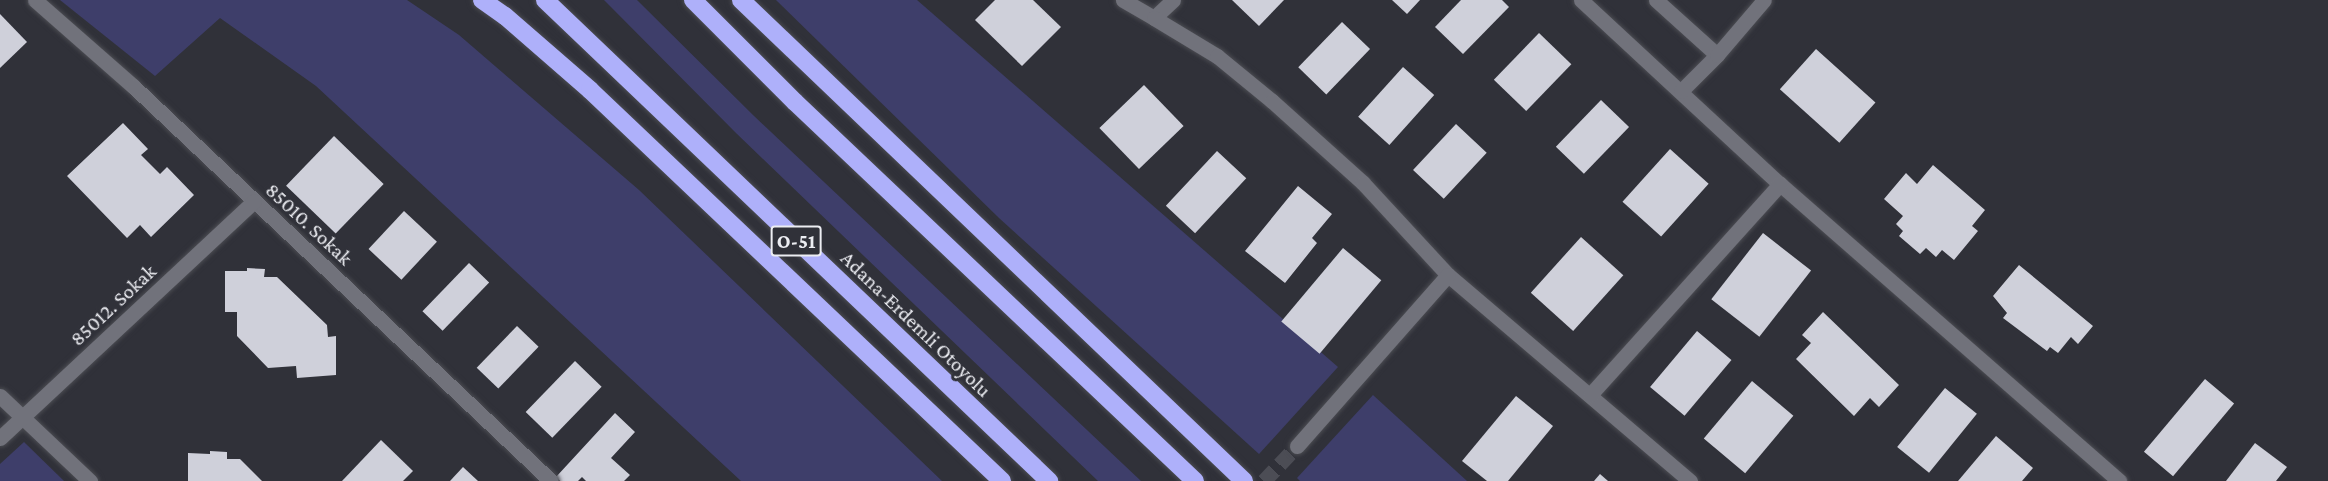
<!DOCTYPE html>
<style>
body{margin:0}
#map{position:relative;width:2328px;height:481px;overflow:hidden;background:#303139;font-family:"Crimson Pro",serif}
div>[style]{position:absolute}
.green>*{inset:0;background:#3e3e6a}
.building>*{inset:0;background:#cfd0da;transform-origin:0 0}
.minor-tunnel>*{height:15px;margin-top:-7.5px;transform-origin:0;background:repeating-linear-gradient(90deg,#4c4d55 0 15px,transparent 0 23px)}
.roads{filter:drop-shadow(0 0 2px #4b4c52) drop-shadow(0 0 2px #4b4c52)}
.minor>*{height:15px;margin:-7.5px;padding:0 7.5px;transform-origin:7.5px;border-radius:7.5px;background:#71727b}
.motorway>*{height:18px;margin:-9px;padding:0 9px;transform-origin:9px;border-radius:9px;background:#aeb0fa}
span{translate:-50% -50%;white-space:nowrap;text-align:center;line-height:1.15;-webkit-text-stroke:6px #303139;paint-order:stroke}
.shield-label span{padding:2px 4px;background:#303139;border:2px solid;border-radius:4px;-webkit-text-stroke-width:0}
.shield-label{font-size:20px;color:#ecedf2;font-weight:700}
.street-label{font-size:21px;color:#ecedf2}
</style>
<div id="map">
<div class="green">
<i style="clip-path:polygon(60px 0,407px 0,459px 35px,639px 190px,942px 481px,741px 481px,316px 86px,220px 18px,155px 76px)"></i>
<i style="clip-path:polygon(604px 0,637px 0,753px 115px,1141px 481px,1098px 481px,736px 133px)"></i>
<i style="clip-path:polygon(776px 0,917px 0,1338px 367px,1259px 454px,999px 218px)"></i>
<i style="clip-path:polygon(1373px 395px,1467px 481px,1300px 481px,1297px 478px)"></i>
<i style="clip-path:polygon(24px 442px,64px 481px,0 481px,0 464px)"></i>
</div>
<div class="building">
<i style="clip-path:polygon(995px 0,1033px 0,1061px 27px,1022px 66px,975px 20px)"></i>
<i style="clip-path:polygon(1232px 0,1284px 0,1259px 26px)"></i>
<i style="clip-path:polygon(1392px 0,1420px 0,1407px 14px)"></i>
<i style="clip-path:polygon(1461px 0,1502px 0,1509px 7px,1463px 54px,1435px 27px)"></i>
<i style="clip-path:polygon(0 14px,27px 42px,0 68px)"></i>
<i style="left:1342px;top:22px;width:39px;height:63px;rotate:44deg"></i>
<i style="left:1539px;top:33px;width:45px;height:65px;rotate:44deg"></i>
<i style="left:1816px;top:49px;width:80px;height:54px;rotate:42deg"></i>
<i style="left:1403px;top:67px;width:42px;height:67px;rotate:42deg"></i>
<i style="left:1144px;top:85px;width:57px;height:62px;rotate:46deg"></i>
<i style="left:1601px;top:100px;width:39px;height:65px;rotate:44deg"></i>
<i style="clip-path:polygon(123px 123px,148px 149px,141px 155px,160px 174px,167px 167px,194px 195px,151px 237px,140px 225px,127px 238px,67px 176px)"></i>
<i style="left:1456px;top:124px;width:42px;height:63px;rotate:43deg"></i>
<i style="left:334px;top:136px;width:69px;height:69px;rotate:44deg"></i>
<i style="left:1670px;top:149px;width:52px;height:71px;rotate:42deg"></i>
<i style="left:1217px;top:151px;width:40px;height:75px;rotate:43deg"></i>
<i style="clip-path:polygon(1933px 165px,1985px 210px,1972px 226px,1978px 231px,1954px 260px,1942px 250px,1936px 257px,1926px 248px,1920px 254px,1899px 236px,1903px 231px,1896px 224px,1903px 216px,1884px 199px,1906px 173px,1917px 184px)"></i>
<i style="clip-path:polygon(1298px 186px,1332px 214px,1312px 238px,1317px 243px,1285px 283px,1245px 251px)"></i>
<i style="left:404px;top:211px;width:45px;height:52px;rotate:43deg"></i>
<i style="left:1763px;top:233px;width:61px;height:84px;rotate:38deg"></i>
<i style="left:1581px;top:237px;width:57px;height:75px;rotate:42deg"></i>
<i style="left:1343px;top:248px;width:50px;height:96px;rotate:40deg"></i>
<i style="left:469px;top:263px;width:28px;height:67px;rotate:44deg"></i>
<i style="clip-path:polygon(2019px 265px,2093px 326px,2078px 344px,2071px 337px,2058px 353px,2050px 347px,2047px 351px,2003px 318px,2007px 313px,1993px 296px)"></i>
<i style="clip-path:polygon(247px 268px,265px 269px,264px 277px,277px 277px,327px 325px,328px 337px,336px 336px,336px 375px,297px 378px,296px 366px,268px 368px,237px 336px,237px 312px,225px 312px,225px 271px,247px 271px)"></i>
<i style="clip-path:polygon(1823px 312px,1899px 385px,1879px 407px,1870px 398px,1854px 416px,1796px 359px,1811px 343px,1802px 335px)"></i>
<i style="left:517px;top:326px;width:30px;height:58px;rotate:44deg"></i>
<i style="left:1697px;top:331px;width:45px;height:73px;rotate:40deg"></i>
<i style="left:575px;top:361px;width:37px;height:71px;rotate:44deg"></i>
<i style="left:2205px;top:379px;width:38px;height:95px;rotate:40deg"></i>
<i style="left:1752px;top:381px;width:54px;height:75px;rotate:40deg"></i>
<i style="left:1945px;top:388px;width:41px;height:76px;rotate:39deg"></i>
<i style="clip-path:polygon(1516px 396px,1553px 426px,1508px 481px,1487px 481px,1462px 461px)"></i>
<i style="clip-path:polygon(615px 413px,635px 432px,611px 458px,630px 475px,624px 481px,586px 481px,582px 477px,578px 481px,560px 481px,556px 477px)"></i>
<i style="clip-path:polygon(1996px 436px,2033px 468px,2022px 481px,1958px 481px)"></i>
<i style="clip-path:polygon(381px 440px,413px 471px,403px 481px,342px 481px)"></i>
<i style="clip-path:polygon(2255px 443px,2287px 467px,2276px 481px,2226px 481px)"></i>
<i style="clip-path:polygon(210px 451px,227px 452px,227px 459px,240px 459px,262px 481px,188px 481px,188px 453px,210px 454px)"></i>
<i style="clip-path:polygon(463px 467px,478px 481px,450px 481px)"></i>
<i style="clip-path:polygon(1600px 474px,1608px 481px,1594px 481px)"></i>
</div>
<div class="minor-tunnel">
<i style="left:1264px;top:481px;width:48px;rotate:-46.7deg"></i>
</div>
<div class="roads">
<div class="minor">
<i style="left:35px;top:0;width:130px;rotate:41.3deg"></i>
<i style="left:133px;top:86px;width:575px;rotate:43.38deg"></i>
<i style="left:1123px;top:0;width:36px;rotate:30deg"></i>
<i style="left:1173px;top:0;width:26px;rotate:137deg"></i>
<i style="left:1154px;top:18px;width:74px;rotate:31.1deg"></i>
<i style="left:1217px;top:56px;width:71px;rotate:39.3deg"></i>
<i style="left:1272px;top:101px;width:122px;rotate:42deg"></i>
<i style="left:1363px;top:183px;width:125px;rotate:47.3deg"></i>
<i style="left:1448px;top:275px;width:318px;rotate:40.4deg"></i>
<i style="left:1581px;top:0;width:271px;rotate:42.8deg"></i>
<i style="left:1780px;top:184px;width:451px;rotate:41.2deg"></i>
<i style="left:1656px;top:0;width:82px;rotate:42deg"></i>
<i style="left:1681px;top:91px;width:51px;rotate:-45deg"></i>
<i style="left:1717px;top:55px;width:72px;rotate:-49.5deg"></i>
<i style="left:1590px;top:395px;width:284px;rotate:-48deg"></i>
<i style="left:0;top:396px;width:124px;rotate:43.4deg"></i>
<i style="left:0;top:438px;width:347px;rotate:-43deg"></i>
<i style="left:1297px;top:446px;width:228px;rotate:-48.6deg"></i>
</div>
<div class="motorway">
<i style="left:482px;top:0;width:28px;rotate:35deg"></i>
<i style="left:505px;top:16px;width:113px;rotate:41deg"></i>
<i style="left:590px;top:90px;width:568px;rotate:43.5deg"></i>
<i style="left:545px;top:0;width:697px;rotate:43.66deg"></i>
<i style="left:693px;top:0;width:144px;rotate:45deg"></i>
<i style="left:795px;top:102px;width:551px;rotate:43.46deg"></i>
<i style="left:741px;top:0;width:696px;rotate:43.72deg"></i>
</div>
</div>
<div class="shield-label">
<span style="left:796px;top:241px">O-51</span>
</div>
<div class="street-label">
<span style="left:309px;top:224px;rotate:43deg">85010. Sokak</span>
<span style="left:113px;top:305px;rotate:-43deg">85012. Sokak</span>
<span style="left:916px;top:324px;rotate:44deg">Adana-Erdemli Otoyolu</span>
</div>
</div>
